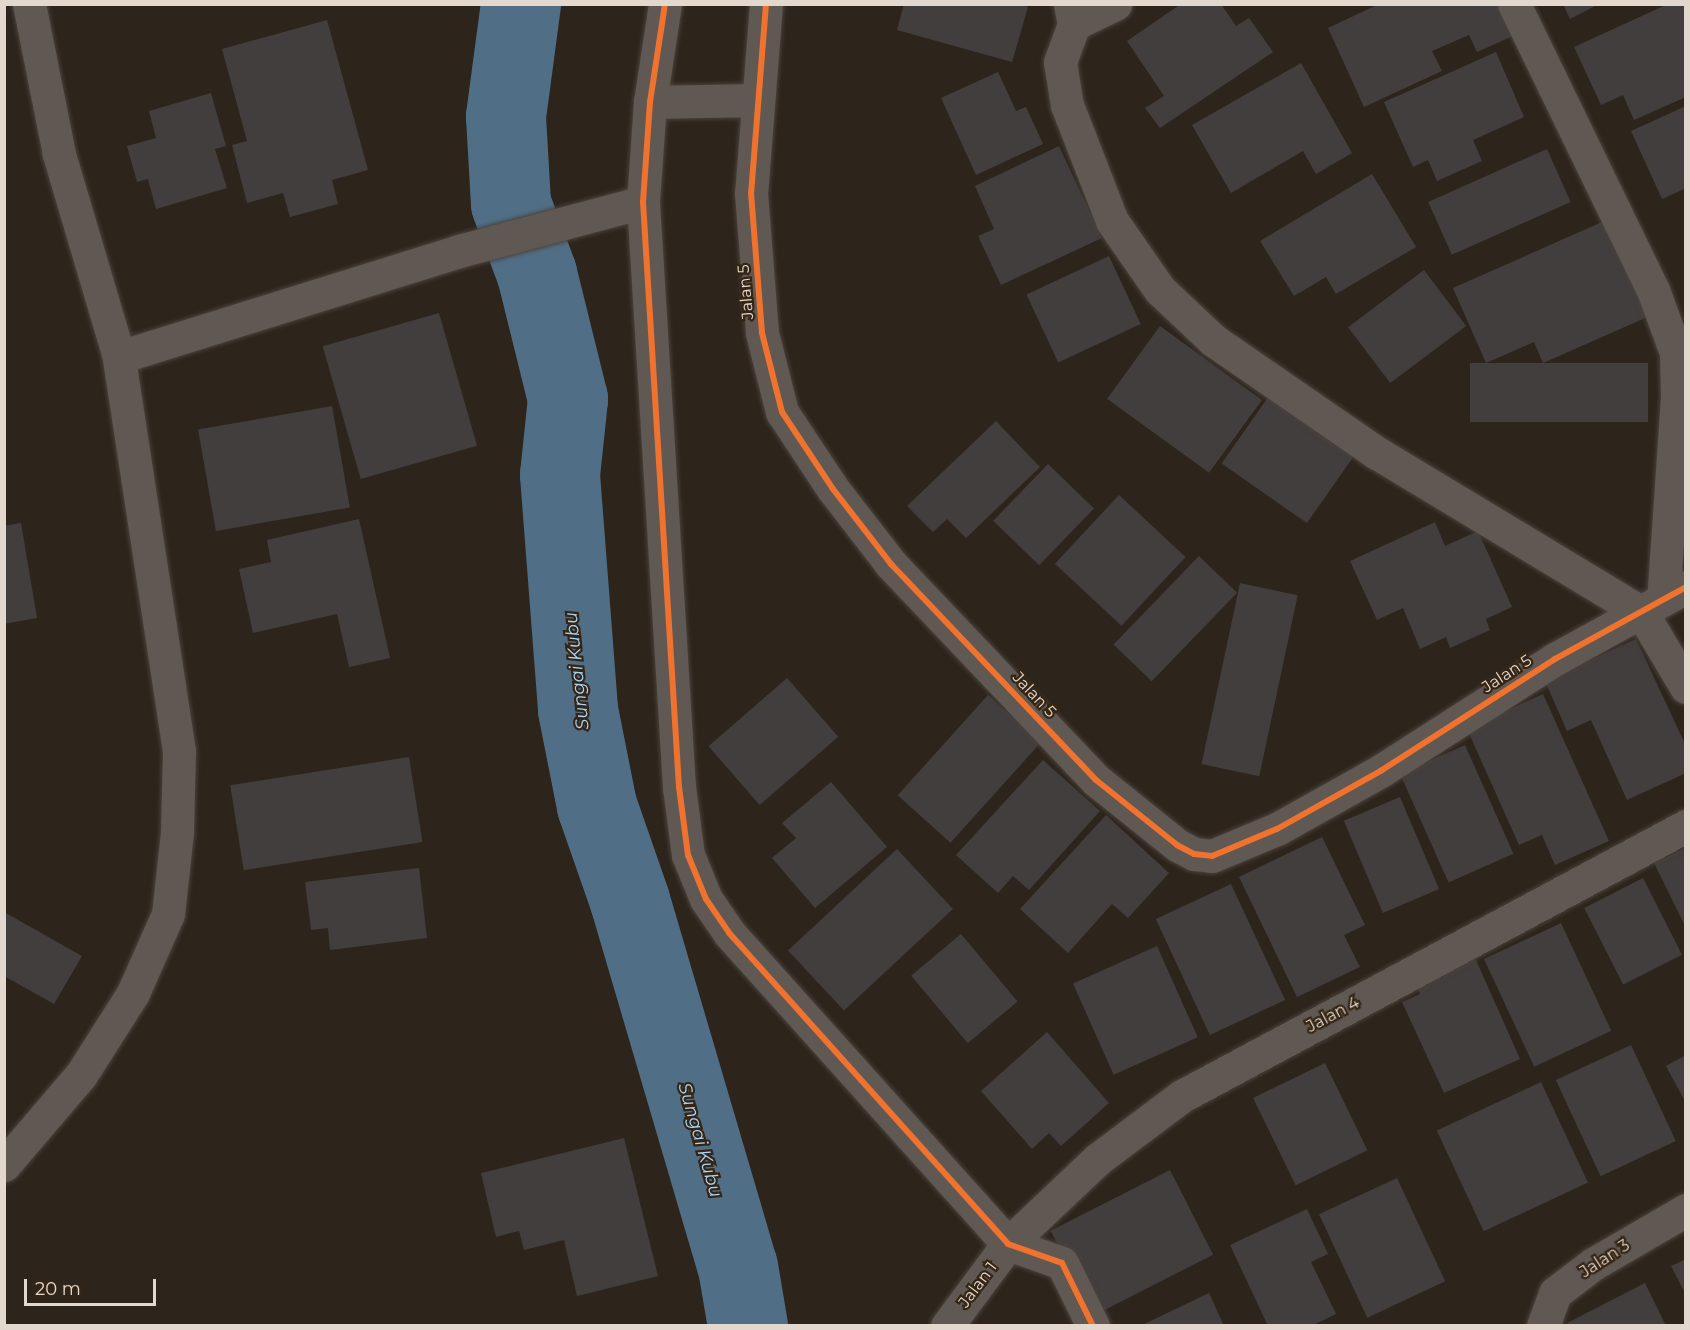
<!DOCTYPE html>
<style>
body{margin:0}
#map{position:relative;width:1690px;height:1330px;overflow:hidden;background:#2d251c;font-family:Montserrat,sans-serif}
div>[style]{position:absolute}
.river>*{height:80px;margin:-40px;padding:0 40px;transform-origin:40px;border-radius:40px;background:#506f87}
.building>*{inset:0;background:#423e3e;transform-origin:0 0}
.roads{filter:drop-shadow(0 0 2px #4a423b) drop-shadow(0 0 2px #4a423b)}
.minor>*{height:33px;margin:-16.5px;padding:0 16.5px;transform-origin:16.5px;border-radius:16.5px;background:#605852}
.cycleway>*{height:6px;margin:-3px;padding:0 3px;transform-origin:3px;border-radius:3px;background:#ef722f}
span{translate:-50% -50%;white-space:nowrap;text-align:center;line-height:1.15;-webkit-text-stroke:4.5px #352514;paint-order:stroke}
.street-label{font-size:16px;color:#e3d8ce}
.water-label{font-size:18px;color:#a8d6fb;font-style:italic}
.frame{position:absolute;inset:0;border:6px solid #e3d8ce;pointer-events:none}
.scale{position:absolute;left:24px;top:1279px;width:132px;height:27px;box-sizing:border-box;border:3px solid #e3d8ce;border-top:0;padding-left:8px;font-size:18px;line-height:21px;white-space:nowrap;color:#e3d8ce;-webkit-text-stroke:4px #352514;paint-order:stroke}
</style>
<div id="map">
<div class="river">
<i style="left:521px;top:4px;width:114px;rotate:97.6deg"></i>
<i style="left:506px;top:117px;width:87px;rotate:86.7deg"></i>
<i style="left:511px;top:204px;width:75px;rotate:69.6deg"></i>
<i style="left:537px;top:274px;width:129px;rotate:76.1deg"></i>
<i style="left:568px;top:399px;width:76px;rotate:96deg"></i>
<i style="left:560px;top:475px;width:236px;rotate:85.6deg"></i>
<i style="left:578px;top:710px;width:98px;rotate:78.8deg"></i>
<i style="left:597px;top:806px;width:101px;rotate:70.8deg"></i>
<i style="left:630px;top:901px;width:382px;rotate:73.6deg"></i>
<i style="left:738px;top:1267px;width:60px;rotate:80.4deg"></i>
</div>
<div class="building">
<i style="clip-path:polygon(904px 4px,1021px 4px,1028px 7px,1012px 62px,897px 30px)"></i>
<i style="clip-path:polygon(1181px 4px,1221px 4px,1236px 26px,1249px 18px,1273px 52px,1160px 128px,1145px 108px,1164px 96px,1127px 41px)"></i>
<i style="clip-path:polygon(1379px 4px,1499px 4px,1513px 36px,1477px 52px,1469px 35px,1432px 51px,1442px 71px,1364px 107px,1328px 28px)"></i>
<i style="clip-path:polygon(1563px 4px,1599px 4px,1570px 19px)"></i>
<i style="clip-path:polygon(1668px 4px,1686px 4px,1686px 97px,1634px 120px,1623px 95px,1601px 105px,1574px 47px)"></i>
<i style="clip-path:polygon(327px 20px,368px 170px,332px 180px,338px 204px,290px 217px,283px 193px,247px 203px,232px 145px,247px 141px,222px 49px)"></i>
<i style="clip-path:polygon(1496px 52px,1524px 117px,1473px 140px,1482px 161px,1437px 181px,1428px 160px,1413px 167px,1384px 102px)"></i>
<i style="clip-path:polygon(1301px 63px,1352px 153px,1316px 174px,1303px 151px,1231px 193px,1192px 125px)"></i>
<i style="clip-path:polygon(998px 72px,1016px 111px,1026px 107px,1043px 144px,976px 175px,941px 98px)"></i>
<i style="clip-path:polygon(211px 93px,226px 146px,215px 149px,227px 188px,156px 209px,148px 179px,137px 182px,127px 146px,156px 138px,149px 111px)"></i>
<i style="clip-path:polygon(1686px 106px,1686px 193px,1684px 189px,1662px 199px,1631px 131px)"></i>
<i style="clip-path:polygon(1059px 146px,1102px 238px,1001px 285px,978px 236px,994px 229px,975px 186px)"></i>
<i style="left:1547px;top:149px;width:58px;height:130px;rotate:66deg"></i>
<i style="clip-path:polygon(1372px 174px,1416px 247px,1336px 294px,1326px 277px,1294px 296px,1260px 241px)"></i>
<i style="clip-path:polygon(1611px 218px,1652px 315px,1543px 363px,1534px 342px,1486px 363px,1453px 288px)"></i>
<i style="left:1109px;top:256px;width:75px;height:91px;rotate:65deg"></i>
<i style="left:1424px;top:270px;width:70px;height:95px;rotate:53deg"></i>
<i style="left:439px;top:313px;width:138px;height:121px;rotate:74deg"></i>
<i style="left:1160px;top:326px;width:126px;height:90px;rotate:36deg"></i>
<i style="left:1648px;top:363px;width:59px;height:178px;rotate:90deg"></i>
<i style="left:1271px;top:393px;width:104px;height:86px;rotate:35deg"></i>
<i style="left:332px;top:406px;width:103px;height:136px;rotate:80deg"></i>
<i style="clip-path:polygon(996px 421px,1040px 467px,966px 538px,947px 519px,933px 532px,907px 506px)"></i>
<i style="left:1048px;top:464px;width:64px;height:79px;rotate:44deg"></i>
<i style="left:1119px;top:495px;width:91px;height:94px;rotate:43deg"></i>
<i style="clip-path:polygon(359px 519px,390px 658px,349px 667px,337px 614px,253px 633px,239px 569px,271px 562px,267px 540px)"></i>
<i style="clip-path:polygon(1435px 522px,1445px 546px,1478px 531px,1512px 607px,1486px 619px,1490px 630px,1450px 648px,1446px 637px,1420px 649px,1403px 608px,1377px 620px,1350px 561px)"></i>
<i style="clip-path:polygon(21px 523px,37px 618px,4px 624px,4px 526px)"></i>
<i style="left:1199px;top:556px;width:53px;height:123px;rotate:44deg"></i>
<i style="left:1240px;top:583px;width:59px;height:185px;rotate:12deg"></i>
<i style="clip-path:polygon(1636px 639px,1686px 746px,1686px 773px,1627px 800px,1591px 720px,1567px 731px,1545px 681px)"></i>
<i style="left:787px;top:678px;width:78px;height:104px;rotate:49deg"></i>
<i style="clip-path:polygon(1543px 694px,1609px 841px,1555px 865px,1542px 835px,1519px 845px,1467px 729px)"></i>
<i style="left:988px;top:695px;width:71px;height:135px;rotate:42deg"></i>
<i style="left:1465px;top:745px;width:119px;height:71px;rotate:66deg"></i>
<i style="left:409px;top:757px;width:86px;height:181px;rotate:81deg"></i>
<i style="clip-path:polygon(1043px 760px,1100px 811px,1029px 890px,1013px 876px,998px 893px,956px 855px)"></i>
<i style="clip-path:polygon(831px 782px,887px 847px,815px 908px,772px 858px,796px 838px,782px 823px)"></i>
<i style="left:1400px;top:797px;width:100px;height:61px;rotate:67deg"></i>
<i style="clip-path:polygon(1106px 815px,1169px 873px,1128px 918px,1112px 904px,1068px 953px,1020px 909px)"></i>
<i style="clip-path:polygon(1322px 837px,1365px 925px,1344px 935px,1360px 967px,1297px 997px,1239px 877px)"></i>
<i style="clip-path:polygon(1686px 848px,1686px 928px,1654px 863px)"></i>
<i style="left:897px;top:849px;width:82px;height:149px;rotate:47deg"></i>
<i style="clip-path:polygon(419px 868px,427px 938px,330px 950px,328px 928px,311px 930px,305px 882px)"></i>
<i style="left:1643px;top:878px;width:86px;height:66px;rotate:63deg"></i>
<i style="left:1231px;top:884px;width:128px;height:83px;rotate:65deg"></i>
<i style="clip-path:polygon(4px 912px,82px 956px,54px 1004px,4px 976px)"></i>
<i style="left:1561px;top:923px;width:119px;height:85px;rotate:65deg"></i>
<i style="left:961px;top:934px;width:88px;height:65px;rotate:50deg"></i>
<i style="left:1157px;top:946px;width:100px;height:92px;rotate:66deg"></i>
<i style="clip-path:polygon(1472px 951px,1520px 1059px,1444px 1093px,1402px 1002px,1420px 994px,1413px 977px)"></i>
<i style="clip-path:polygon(1047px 1032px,1109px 1103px,1061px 1146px,1049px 1133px,1032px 1149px,981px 1091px)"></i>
<i style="left:1631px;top:1045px;width:106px;height:83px;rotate:65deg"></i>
<i style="clip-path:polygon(1686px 1055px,1686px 1103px,1666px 1066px)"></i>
<i style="left:1325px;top:1063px;width:97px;height:80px;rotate:64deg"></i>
<i style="left:1541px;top:1082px;width:111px;height:115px;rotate:65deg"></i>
<i style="clip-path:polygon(624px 1138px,658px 1276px,577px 1296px,564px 1240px,524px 1250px,519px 1231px,496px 1237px,481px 1173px)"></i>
<i style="left:1170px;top:1170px;width:95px;height:134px;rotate:63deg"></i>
<i style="left:1397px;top:1178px;width:114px;height:86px;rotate:65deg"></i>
<i style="clip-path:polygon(1307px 1209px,1328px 1254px,1311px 1262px,1336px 1314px,1311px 1326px,1268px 1326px,1230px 1245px)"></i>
<i style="clip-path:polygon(1686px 1259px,1686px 1295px,1671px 1266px)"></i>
<i style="clip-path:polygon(1645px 1283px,1666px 1326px,1568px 1326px,1567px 1323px)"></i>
<i style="clip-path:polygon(1209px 1293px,1224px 1326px,1140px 1326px)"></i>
</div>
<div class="roads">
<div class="minor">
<i style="left:665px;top:4px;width:99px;rotate:98.7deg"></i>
<i style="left:650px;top:102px;width:100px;rotate:94deg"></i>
<i style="left:643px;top:202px;width:586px;rotate:86.48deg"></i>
<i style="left:679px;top:787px;width:69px;rotate:82.5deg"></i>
<i style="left:688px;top:855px;width:48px;rotate:67.8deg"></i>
<i style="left:706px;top:899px;width:42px;rotate:55.6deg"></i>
<i style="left:730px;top:934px;width:416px;rotate:48.1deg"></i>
<i style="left:1008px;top:1244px;width:57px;rotate:19.4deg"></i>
<i style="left:1062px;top:1263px;width:70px;rotate:63.8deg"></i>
<i style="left:766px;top:4px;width:190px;rotate:94.5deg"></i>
<i style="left:751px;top:193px;width:140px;rotate:85.5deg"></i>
<i style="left:762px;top:333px;width:81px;rotate:75.8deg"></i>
<i style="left:782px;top:412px;width:92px;rotate:56.5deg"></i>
<i style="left:833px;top:489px;width:95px;rotate:52.3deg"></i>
<i style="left:891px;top:564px;width:298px;rotate:46.5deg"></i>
<i style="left:1096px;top:780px;width:104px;rotate:38.7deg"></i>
<i style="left:1177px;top:845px;width:19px;rotate:28deg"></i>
<i style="left:1194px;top:854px;width:18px;rotate:6deg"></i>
<i style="left:1212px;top:856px;width:70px;rotate:-22.6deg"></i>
<i style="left:1277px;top:829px;width:120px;rotate:-29.3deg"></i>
<i style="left:1382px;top:770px;width:206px;rotate:-32.7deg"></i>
<i style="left:1555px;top:659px;width:149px;rotate:-28.8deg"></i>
<i style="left:1070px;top:4px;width:20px;rotate:79deg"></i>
<i style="left:1074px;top:24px;width:40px;rotate:110.2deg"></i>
<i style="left:1060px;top:62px;width:44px;rotate:80.8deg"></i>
<i style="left:1067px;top:105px;width:124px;rotate:68.8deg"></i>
<i style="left:1112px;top:221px;width:84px;rotate:55.2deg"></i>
<i style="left:1160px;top:290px;width:73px;rotate:43.3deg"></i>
<i style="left:1213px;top:340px;width:199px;rotate:34.6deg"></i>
<i style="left:1377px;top:453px;width:310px;rotate:31.1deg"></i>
<i style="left:1642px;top:613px;width:86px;rotate:59.3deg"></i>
<i style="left:1514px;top:4px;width:318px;rotate:64.1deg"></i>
<i style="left:1653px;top:290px;width:67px;rotate:69.9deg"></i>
<i style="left:1676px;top:353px;width:44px;rotate:88.7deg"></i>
<i style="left:1677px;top:397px;width:203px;rotate:93.9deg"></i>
<i style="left:1074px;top:24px;width:46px;rotate:-26deg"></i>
<i style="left:650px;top:102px;width:106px;rotate:-1.1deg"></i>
<i style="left:119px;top:357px;width:356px;rotate:-17.3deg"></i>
<i style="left:459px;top:251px;width:190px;rotate:-14.9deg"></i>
<i style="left:4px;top:1165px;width:118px;rotate:-49.5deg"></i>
<i style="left:81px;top:1075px;width:97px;rotate:-57.6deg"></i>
<i style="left:133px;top:993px;width:86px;rotate:-66.1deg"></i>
<i style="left:168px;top:914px;width:82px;rotate:-83.7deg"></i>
<i style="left:177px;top:832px;width:81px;rotate:-88.6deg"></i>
<i style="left:179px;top:751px;width:399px;rotate:-98.7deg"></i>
<i style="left:119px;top:357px;width:212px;rotate:-106.5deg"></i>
<i style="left:59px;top:154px;width:153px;rotate:-101.3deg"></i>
<i style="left:947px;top:1326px;width:102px;rotate:-53.4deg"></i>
<i style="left:1008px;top:1244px;width:124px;rotate:-43.4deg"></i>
<i style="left:1098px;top:1159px;width:105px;rotate:-36.9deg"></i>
<i style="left:1182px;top:1096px;width:572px;rotate:-28.18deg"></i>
<i style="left:1543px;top:1326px;width:35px;rotate:-70deg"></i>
<i style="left:1555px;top:1293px;width:48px;rotate:-37.3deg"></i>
<i style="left:1593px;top:1264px;width:108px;rotate:-30.1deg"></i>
</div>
</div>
<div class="cycleway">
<i style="left:665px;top:4px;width:99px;rotate:98.7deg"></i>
<i style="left:650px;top:102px;width:100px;rotate:94deg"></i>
<i style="left:643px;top:202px;width:586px;rotate:86.48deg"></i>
<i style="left:679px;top:787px;width:69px;rotate:82.5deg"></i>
<i style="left:688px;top:855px;width:48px;rotate:67.8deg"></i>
<i style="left:706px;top:899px;width:42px;rotate:55.6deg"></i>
<i style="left:730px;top:934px;width:416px;rotate:48.1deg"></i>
<i style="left:1008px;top:1244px;width:57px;rotate:19.4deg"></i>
<i style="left:1062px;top:1263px;width:70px;rotate:63.8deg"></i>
<i style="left:766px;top:4px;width:190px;rotate:94.5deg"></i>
<i style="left:751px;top:193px;width:140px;rotate:85.5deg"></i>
<i style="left:762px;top:333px;width:81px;rotate:75.8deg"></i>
<i style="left:782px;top:412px;width:92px;rotate:56.5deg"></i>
<i style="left:833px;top:489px;width:95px;rotate:52.3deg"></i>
<i style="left:891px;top:564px;width:298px;rotate:46.5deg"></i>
<i style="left:1096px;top:780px;width:104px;rotate:38.7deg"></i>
<i style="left:1177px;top:845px;width:19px;rotate:28deg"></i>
<i style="left:1194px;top:854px;width:18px;rotate:6deg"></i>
<i style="left:1212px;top:856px;width:70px;rotate:-22.6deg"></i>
<i style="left:1277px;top:829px;width:120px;rotate:-29.3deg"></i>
<i style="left:1382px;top:770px;width:206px;rotate:-32.7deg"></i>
<i style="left:1555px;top:659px;width:149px;rotate:-28.8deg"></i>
</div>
<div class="street-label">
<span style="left:746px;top:292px;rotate:-95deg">Jalan 5</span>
<span style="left:1507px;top:674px;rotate:-33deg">Jalan 5</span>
<span style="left:1034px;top:695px;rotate:47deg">Jalan 5</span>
<span style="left:1333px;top:1015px;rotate:-28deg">Jalan 4</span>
<span style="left:1605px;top:1259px;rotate:-33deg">Jalan 3</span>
<span style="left:978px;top:1285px;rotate:-53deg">Jalan 1</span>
</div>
<div class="water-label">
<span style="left:577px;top:671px;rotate:-96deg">Sungai Kubu</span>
<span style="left:700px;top:1140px;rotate:74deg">Sungai Kubu</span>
</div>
<div class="frame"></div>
<div class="scale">20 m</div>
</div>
